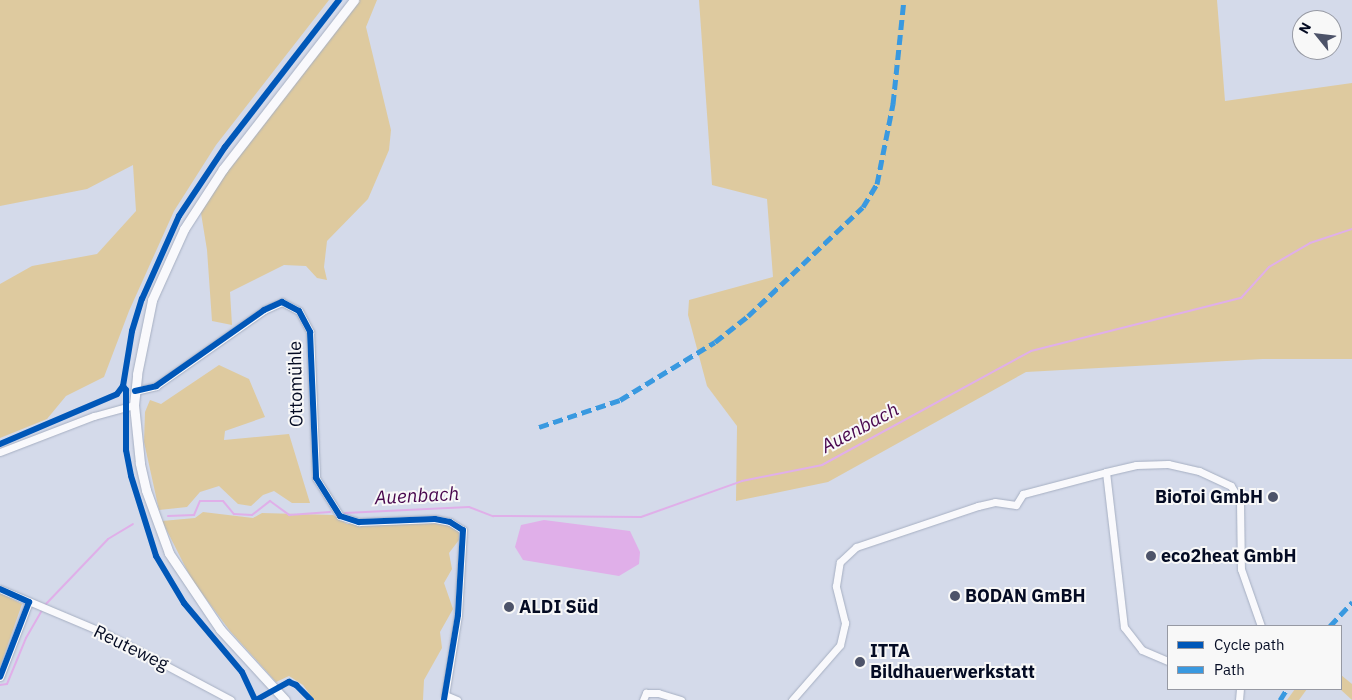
<!DOCTYPE html>
<meta charset="utf-8">
<style>
body{margin:0}
#map{position:relative;width:1352px;height:700px;overflow:hidden;background:#d4daea;font-family:"IBM Plex Sans",sans-serif}
div>[style]{position:absolute}
.green>*{inset:0;background:#deca9f}
.water>*{inset:0;background:#e0afe9}
.stream>*{height:2px;margin:-1px;padding:0 1px;transform-origin:1px;border-radius:1px;background:#e0afe9}
.roads{filter:drop-shadow(0 0 1px #a6afc2) drop-shadow(0 0 1px #a6afc2)}
.minor>*{height:7px;margin:-3.5px;padding:0 3.5px;transform-origin:3.5px;border-radius:3.5px;background:#f9f9fc}
.major>*{height:9px;margin:-4.5px;padding:0 4.5px;transform-origin:4.5px;border-radius:4.5px;background:#f9f9fc}
.quiet>*{height:5px;margin-top:-2.5px;transform-origin:0;background:repeating-linear-gradient(90deg,#3999e0 0 10px,transparent 0 15px)}
.cycleway>*{height:6px;margin:-3px;padding:0 3px;transform-origin:3px;border-radius:3px;background:#0057b8}
.dots>*{width:14px;height:14px;translate:-50% -50%;box-sizing:border-box;border:2px solid #f8f8f8;border-radius:50%}
span{translate:-50% -50%;white-space:nowrap;text-align:center;line-height:1.15;-webkit-text-stroke:4px #f8f8f8;paint-order:stroke}
.street-label{font-size:18px;color:#040b23}
.poi-label{font-size:18px;color:#040b23;font-weight:700}
.right{translate:-100% -50%;text-align:right}
.left{translate:0 -50%;text-align:left}
.water-label{font-size:19px;color:#49074e;font-style:italic}
.legend{position:absolute;left:1167px;top:625px;width:175px;height:65px;box-sizing:border-box;background:#f8f8f8;border:1px solid #9699a3;margin:0;padding:6px 9px;list-style:none;font-size:15px;color:#040b23}
.legend li{display:flex;align-items:center;gap:10px;height:25px}
.legend b{width:25px;border:1px solid #9699a3}
.north{position:absolute;left:1292px;top:10px;width:50px;height:50px;box-sizing:border-box;background:#f8f8f8;border:1px solid #9699a3;border-radius:50%;rotate:299deg;font-size:14px;font-weight:700;line-height:20px;text-align:center;color:#040b23}
.north::after{content:'';display:block;margin:auto;width:18px;height:22px;background:#4d5369;clip-path:polygon(50% 0,100% 100%,50% 72%,0 100%)}
</style>
<div id="map">
<div class="green">
<i style="clip-path:polygon(0 0,329px 0,216px 145px,174px 211px,129px 311px,104px 377px,66px 396px,47px 419px,0 438px,0 284px,32px 266px,97px 254px,136px 211px,133px 165px,87px 189px,0 206px)"></i>
<i style="clip-path:polygon(359px 0,377px 0,366px 27px,391px 130px,389px 150px,368px 199px,327px 241px,324px 267px,327px 280px,317px 278px,306px 266px,284px 265px,230px 292px,232px 325px,212px 321px,207px 250px,200px 207px)"></i>
<i style="clip-path:polygon(699px 0,1217px 0,1225px 101px,1352px 83px,1352px 359px,1263px 359px,1026px 372px,828px 482px,736px 501px,737px 426px,707px 386px,688px 315px,689px 300px,773px 277px,767px 199px,712px 185px)"></i>
<i style="clip-path:polygon(219px 365px,249px 379px,265px 417px,225px 431px,224px 440px,289px 434px,310px 503px,292px 503px,274px 491px,263px 495px,251px 506px,238px 504px,219px 486px,200px 492px,187px 507px,159px 510px,144px 442px,145px 412px,150px 400px,161px 404px)"></i>
<i style="clip-path:polygon(203px 512px,253px 518px,262px 513px,333px 515px,347px 524px,435px 521px,448px 524px,459px 532px,459px 540px,449px 553px,452px 569px,444px 583px,453px 609px,440px 632px,442px 648px,424px 680px,423px 700px,314px 700px,303px 685px,289px 676px,276px 682px,230px 631px,192px 580px,162px 521px,195px 518px)"></i>
<i style="clip-path:polygon(0 593px,22px 604px,0 667px)"></i>
<i style="clip-path:polygon(1341px 675px,1352px 684px,1352px 700px,1340px 689px)"></i>
<i style="clip-path:polygon(1295px 689px,1307px 689px,1299px 700px,1287px 700px)"></i>
</div>
<div class="water">
<i style="clip-path:polygon(544px 520px,630px 531px,640px 552px,639px 564px,619px 576px,523px 560px,515px 547px,521px 525px)"></i>
</div>
<div class="stream">
<i style="left:345px;top:513px;width:124px;rotate:-2.8deg"></i>
<i style="left:469px;top:507px;width:26px;rotate:21deg"></i>
<i style="left:493px;top:516px;width:148px;rotate:0.4deg"></i>
<i style="left:641px;top:517px;width:107px;rotate:-19.6deg"></i>
<i style="left:742px;top:481px;width:82px;rotate:-11.3deg"></i>
<i style="left:822px;top:465px;width:238px;rotate:-28.6deg"></i>
<i style="left:1031px;top:351px;width:217px;rotate:-14.2deg"></i>
<i style="left:1241px;top:298px;width:42px;rotate:-47.9deg"></i>
<i style="left:1269px;top:267px;width:48px;rotate:-30.3deg"></i>
<i style="left:1310px;top:243px;width:44px;rotate:-18.4deg"></i>
<i style="left:168px;top:516px;width:26px;rotate:-2deg"></i>
<i style="left:194px;top:515px;width:15px;rotate:-67deg"></i>
<i style="left:200px;top:501px;width:23px"></i>
<i style="left:223px;top:501px;width:17px;rotate:50deg"></i>
<i style="left:234px;top:514px;width:18px;rotate:3deg"></i>
<i style="left:252px;top:515px;width:23px;rotate:-38deg"></i>
<i style="left:270px;top:501px;width:24px;rotate:36deg"></i>
<i style="left:289px;top:515px;width:41px;rotate:-4.2deg"></i>
<i style="left:45px;top:605px;width:91px;rotate:-46.3deg"></i>
<i style="left:108px;top:539px;width:29px;rotate:-31deg"></i>
<i style="left:0;top:685px;width:7px;rotate:-8deg"></i>
<i style="left:7px;top:684px;width:50px;rotate:-67.6deg"></i>
<i style="left:26px;top:638px;width:34px;rotate:-60deg"></i>
</div>
<div class="roads">
<div class="minor">
<i style="left:135px;top:391px;width:22px;rotate:-13deg"></i>
<i style="left:156px;top:386px;width:132px;rotate:-35.1deg"></i>
<i style="left:264px;top:310px;width:20px;rotate:-24deg"></i>
<i style="left:282px;top:302px;width:19px;rotate:28deg"></i>
<i style="left:299px;top:311px;width:24px;rotate:62deg"></i>
<i style="left:310px;top:332px;width:146px;rotate:87.6deg"></i>
<i style="left:316px;top:478px;width:45px;rotate:57.7deg"></i>
<i style="left:340px;top:516px;width:20px;rotate:18deg"></i>
<i style="left:359px;top:522px;width:76px;rotate:-2.3deg"></i>
<i style="left:435px;top:519px;width:15px;rotate:11deg"></i>
<i style="left:450px;top:522px;width:15px;rotate:32deg"></i>
<i style="left:463px;top:530px;width:85px;rotate:93.4deg"></i>
<i style="left:458px;top:615px;width:81px;rotate:99.2deg"></i>
<i style="left:445px;top:695px;width:13px;rotate:23deg"></i>
<i style="left:0;top:452px;width:101px;rotate:-21deg"></i>
<i style="left:94px;top:416px;width:41px;rotate:-15.4deg"></i>
<i style="left:1106px;top:472px;width:31px;rotate:-13deg"></i>
<i style="left:1136px;top:465px;width:32px;rotate:-2deg"></i>
<i style="left:1168px;top:464px;width:32px;rotate:13deg"></i>
<i style="left:1199px;top:471px;width:35px;rotate:25deg"></i>
<i style="left:1231px;top:486px;width:17px;rotate:59deg"></i>
<i style="left:1240px;top:501px;width:68px;rotate:89.2deg"></i>
<i style="left:1241px;top:569px;width:60px;rotate:70.7deg"></i>
<i style="left:0;top:589px;width:116px;rotate:22.8deg"></i>
<i style="left:107px;top:634px;width:140px;rotate:28deg"></i>
<i style="left:0;top:677px;width:80px;rotate:-68.9deg"></i>
<i style="left:643px;top:700px;width:8px;rotate:-67deg"></i>
<i style="left:646px;top:693px;width:12px"></i>
<i style="left:658px;top:693px;width:24px;rotate:17deg"></i>
<i style="left:792px;top:700px;width:73px;rotate:-48.9deg"></i>
<i style="left:840px;top:645px;width:23px;rotate:-77deg"></i>
<i style="left:845px;top:623px;width:38px;rotate:-104deg"></i>
<i style="left:836px;top:586px;width:24px;rotate:-81deg"></i>
<i style="left:840px;top:562px;width:22px;rotate:-43deg"></i>
<i style="left:856px;top:547px;width:129px;rotate:-18.6deg"></i>
<i style="left:978px;top:506px;width:17px;rotate:-13deg"></i>
<i style="left:995px;top:502px;width:21px;rotate:8deg"></i>
<i style="left:1016px;top:505px;width:13px;rotate:-58deg"></i>
<i style="left:1023px;top:494px;width:86px;rotate:-14.8deg"></i>
<i style="left:1106px;top:472px;width:156px;rotate:83.4deg"></i>
<i style="left:1124px;top:627px;width:29px;rotate:52deg"></i>
<i style="left:1142px;top:650px;width:28px;rotate:23deg"></i>
<i style="left:1239px;top:700px;width:11px;rotate:-85deg"></i>
</div>
<div class="major">
<i style="left:285px;top:700px;width:96px;rotate:-132.5deg"></i>
<i style="left:220px;top:629px;width:92px;rotate:-123.9deg"></i>
<i style="left:169px;top:553px;width:67px;rotate:-110.1deg"></i>
<i style="left:146px;top:490px;width:28px;rotate:-103deg"></i>
<i style="left:140px;top:463px;width:58px;rotate:-95.9deg"></i>
<i style="left:134px;top:405px;width:31px;rotate:-84deg"></i>
<i style="left:137px;top:374px;width:76px;rotate:-78.5deg"></i>
<i style="left:152px;top:300px;width:78px;rotate:-65.7deg"></i>
<i style="left:184px;top:229px;width:72px;rotate:-57deg"></i>
<i style="left:223px;top:169px;width:214px;rotate:-52.2deg"></i>
</div>
</div>
<div class="quiet">
<i style="left:539px;top:427px;width:85px;rotate:-18.4deg"></i>
<i style="left:620px;top:400px;width:111px;rotate:-31.4deg"></i>
<i style="left:715px;top:342px;width:42px;rotate:-38.2deg"></i>
<i style="left:748px;top:316px;width:158px;rotate:-43.5deg"></i>
<i style="left:863px;top:207px;width:27px;rotate:-59deg"></i>
<i style="left:877px;top:184px;width:82px;rotate:-78.7deg"></i>
<i style="left:893px;top:104px;width:105px;rotate:-84deg"></i>
<i style="left:1330px;top:626px;width:33px;rotate:-47deg"></i>
<i style="left:1280px;top:700px;width:13px;rotate:-58deg"></i>
</div>
<div class="cycleway">
<i style="left:123px;top:386px;width:5px;rotate:53deg"></i>
<i style="left:126px;top:390px;width:60px;rotate:90deg"></i>
<i style="left:126px;top:450px;width:26px;rotate:79deg"></i>
<i style="left:131px;top:476px;width:84px;rotate:72.6deg"></i>
<i style="left:156px;top:556px;width:55px;rotate:59.2deg"></i>
<i style="left:184px;top:603px;width:90px;rotate:50deg"></i>
<i style="left:242px;top:672px;width:31px;rotate:65deg"></i>
<i style="left:135px;top:391px;width:22px;rotate:-13deg"></i>
<i style="left:156px;top:386px;width:132px;rotate:-35.1deg"></i>
<i style="left:264px;top:310px;width:20px;rotate:-24deg"></i>
<i style="left:282px;top:302px;width:19px;rotate:28deg"></i>
<i style="left:299px;top:311px;width:24px;rotate:62deg"></i>
<i style="left:310px;top:332px;width:146px;rotate:87.6deg"></i>
<i style="left:316px;top:478px;width:45px;rotate:57.7deg"></i>
<i style="left:340px;top:516px;width:20px;rotate:18deg"></i>
<i style="left:359px;top:522px;width:76px;rotate:-2.3deg"></i>
<i style="left:435px;top:519px;width:15px;rotate:11deg"></i>
<i style="left:450px;top:522px;width:15px;rotate:32deg"></i>
<i style="left:463px;top:530px;width:85px;rotate:93.4deg"></i>
<i style="left:458px;top:615px;width:86px;rotate:99.4deg"></i>
<i style="left:0;top:444px;width:127px;rotate:-23.1deg"></i>
<i style="left:117px;top:394px;width:10px;rotate:-53deg"></i>
<i style="left:123px;top:386px;width:56px;rotate:-80.7deg"></i>
<i style="left:132px;top:331px;width:34px;rotate:-73deg"></i>
<i style="left:142px;top:299px;width:91px;rotate:-66deg"></i>
<i style="left:179px;top:216px;width:83px;rotate:-56.3deg"></i>
<i style="left:225px;top:147px;width:186px;rotate:-52.2deg"></i>
<i style="left:0;top:589px;width:32px;rotate:24deg"></i>
<i style="left:29px;top:602px;width:80px;rotate:111.1deg"></i>
<i style="left:256px;top:700px;width:38px;rotate:-29deg"></i>
<i style="left:289px;top:682px;width:8px;rotate:23deg"></i>
<i style="left:296px;top:685px;width:21px;rotate:45deg"></i>
</div>
<div class="dots">
<i style="left:1273px;top:497px;background:#4d5369"></i>
<i style="left:1151px;top:556px;background:#4d5369"></i>
<i style="left:955px;top:596px;background:#4d5369"></i>
<i style="left:509px;top:607px;background:#4d5369"></i>
<i style="left:860px;top:662px;background:#4d5369"></i>
</div>
<div class="street-label">
<span style="left:296px;top:384px;rotate:-91deg">Ottomühle</span>
<span style="left:131px;top:648px;rotate:26deg">Reuteweg</span>
</div>
<div class="poi-label">
<span class="right" style="left:1263px;top:497px">BioToi GmbH</span>
<span class="left" style="left:1161px;top:556px">eco2heat GmbH</span>
<span class="left" style="left:965px;top:596px">BODAN GmBH</span>
<span class="left" style="left:519px;top:607px">ALDI Süd</span>
<span class="left" style="left:870px;top:662px">ITTA<br>Bildhauerwerkstatt</span>
</div>
<div class="water-label">
<span style="left:860px;top:428px;rotate:-28deg">Auenbach</span>
<span style="left:417px;top:496px;rotate:-3deg">Auenbach</span>
</div>
<ul class="legend">
<li><b style="height:6px;background:#0057b8"></b>Cycle path</li>
<li><b style="height:6px;background:#3999e0"></b>Path</li>
</ul>
<div class="north">N</div>
</div>
